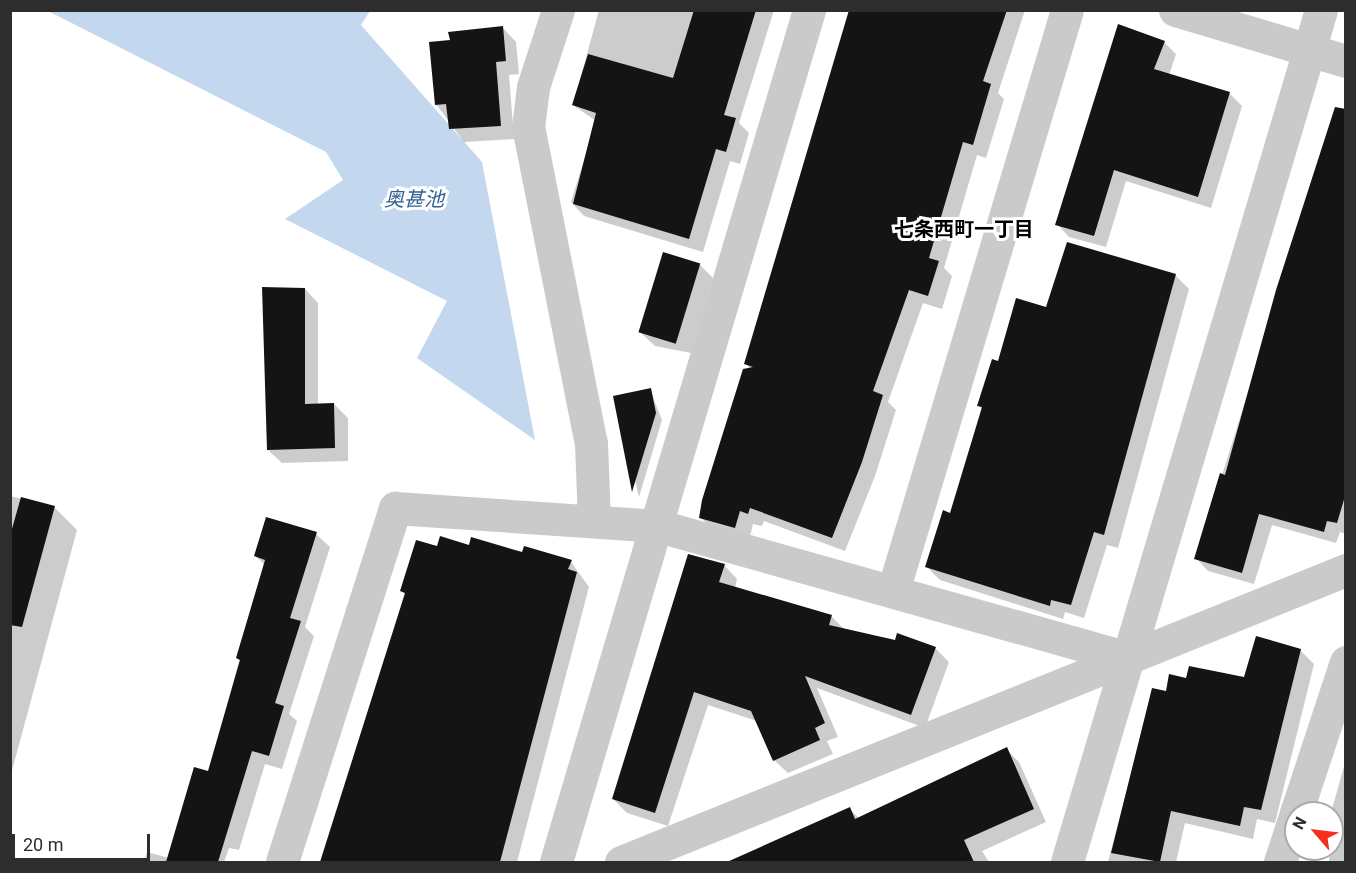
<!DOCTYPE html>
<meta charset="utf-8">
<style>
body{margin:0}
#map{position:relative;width:1356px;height:873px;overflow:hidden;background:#fff;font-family:Roboto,"Noto Sans JP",sans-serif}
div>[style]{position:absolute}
.water>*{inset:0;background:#c3d7ee}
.shadow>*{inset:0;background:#0003}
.building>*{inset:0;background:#141414;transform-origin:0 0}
.street>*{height:33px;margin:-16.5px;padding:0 16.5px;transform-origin:16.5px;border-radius:16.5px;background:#cacaca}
span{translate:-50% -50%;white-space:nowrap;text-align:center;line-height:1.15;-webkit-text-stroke:6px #fff;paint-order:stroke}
.water-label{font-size:20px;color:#346196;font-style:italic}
.neighbourhood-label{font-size:20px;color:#000;font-weight:700}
.frame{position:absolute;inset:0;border:12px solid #2d2d2d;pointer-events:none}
.north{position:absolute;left:1284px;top:801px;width:60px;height:60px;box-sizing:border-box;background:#fff;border:2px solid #ababab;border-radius:50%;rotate:298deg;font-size:16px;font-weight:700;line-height:24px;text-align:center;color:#2d2d2d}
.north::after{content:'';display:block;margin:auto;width:21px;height:27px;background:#f62e1d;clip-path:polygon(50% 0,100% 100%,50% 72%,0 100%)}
.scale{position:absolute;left:12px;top:834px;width:138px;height:27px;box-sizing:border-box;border:3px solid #2d2d2d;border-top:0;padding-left:8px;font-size:18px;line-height:21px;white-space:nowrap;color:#2d2d2d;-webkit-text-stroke:4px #fff;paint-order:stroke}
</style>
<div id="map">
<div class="water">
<i style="clip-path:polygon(48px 11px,370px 11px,361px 25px,482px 162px,535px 440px,417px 358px,447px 301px,285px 219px,343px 180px,326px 152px)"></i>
</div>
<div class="shadow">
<i style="clip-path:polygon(599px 10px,774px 10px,739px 123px,749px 133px,740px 164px,730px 161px,703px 252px,584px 216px,571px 202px,596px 121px,573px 105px)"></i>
<i style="clip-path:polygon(851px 10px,1025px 10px,998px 93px,1004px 99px,986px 158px,977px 155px,944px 268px,952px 276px,942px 309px,923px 303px,888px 402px,896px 410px,875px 476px,845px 551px,764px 521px,762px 526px,753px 524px,749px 541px,714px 531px,700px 517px,751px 369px,746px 364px)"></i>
<i style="clip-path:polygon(503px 28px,516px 42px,519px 74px,509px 75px,514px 139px,464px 142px,436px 104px,452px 42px)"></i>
<i style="clip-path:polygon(1164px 42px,1176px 54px,1169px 75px,1229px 93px,1242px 106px,1211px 208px,1126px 181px,1106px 247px,1069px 237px,1057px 224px)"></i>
<i style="clip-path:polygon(1346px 119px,1346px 534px,1340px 532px,1336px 543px,1272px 525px,1254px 584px,1208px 571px,1196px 558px,1331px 128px)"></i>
<i style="clip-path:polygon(699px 264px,713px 278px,691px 353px,655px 346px,641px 333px)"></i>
<i style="clip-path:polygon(1175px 275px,1189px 289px,1118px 548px,1107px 545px,1084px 618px,1065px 612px,1063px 619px,940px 580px,926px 566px,951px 515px,983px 410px,979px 406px,999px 363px,1047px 309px)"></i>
<i style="clip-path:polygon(305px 289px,318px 303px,318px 405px,334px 404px,348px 418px,348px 461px,282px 463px,268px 450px)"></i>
<i style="clip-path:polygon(650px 390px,662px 420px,639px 497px,615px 397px)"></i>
<i style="clip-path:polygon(10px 496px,54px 507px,77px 530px,10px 778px)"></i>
<i style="clip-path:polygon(316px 534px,330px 547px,305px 627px,314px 636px,289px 714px,297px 721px,282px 769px,265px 764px,239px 850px,229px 848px,224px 862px,144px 862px,147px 852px,169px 858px,209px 772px,265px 565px,255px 556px)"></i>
<i style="clip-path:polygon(470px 547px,571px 562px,589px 587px,517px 862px,323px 862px,406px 595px,402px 591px,438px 548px)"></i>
<i style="clip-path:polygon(724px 565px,737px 579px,735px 588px,831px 616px,845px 630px,935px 648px,949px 662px,925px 728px,817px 688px,838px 737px,827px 741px,833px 754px,788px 773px,774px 760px,757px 721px,708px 705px,668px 826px,627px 813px,613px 799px)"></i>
<i style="clip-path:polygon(1300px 650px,1314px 664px,1275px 823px,1257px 819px,1253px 839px,1185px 823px,1176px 862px,1108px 862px,1153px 690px,1167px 693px,1187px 680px,1245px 679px)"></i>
<i style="clip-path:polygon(1006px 749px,1019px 762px,1046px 822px,982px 851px,989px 862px,746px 862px,849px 809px,859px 818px)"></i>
<i style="clip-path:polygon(1346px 759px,1346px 862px,1329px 862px,1331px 813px)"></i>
</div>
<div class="building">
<i style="clip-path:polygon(694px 10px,756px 10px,724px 115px,736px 118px,726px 152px,716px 149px,689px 239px,573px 204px,596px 113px,572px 105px,588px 54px,673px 78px)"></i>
<i style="clip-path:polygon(849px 10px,1007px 10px,983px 81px,991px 84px,973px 145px,963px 142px,929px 258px,939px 261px,928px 296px,909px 290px,873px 391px,883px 395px,862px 462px,832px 538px,750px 508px,748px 514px,740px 511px,735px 528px,699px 518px,702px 500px,743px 369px,753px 367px,744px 364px)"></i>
<i style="clip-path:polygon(1118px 24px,1165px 41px,1154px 69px,1230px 92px,1198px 197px,1114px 170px,1094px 236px,1055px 225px)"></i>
<i style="clip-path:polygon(503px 26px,506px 61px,496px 62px,501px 126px,449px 129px,446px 104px,435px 105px,429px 42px,450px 40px,448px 32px)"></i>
<i style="clip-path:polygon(1335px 107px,1346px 109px,1346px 493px,1337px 523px,1327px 521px,1324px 532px,1259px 514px,1242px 573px,1194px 559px,1220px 473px,1225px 475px,1276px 290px)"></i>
<i style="clip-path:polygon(1067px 242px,1176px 274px,1104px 535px,1094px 532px,1071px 605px,1051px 600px,1050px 606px,925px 567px,943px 510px,950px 513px,982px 407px,977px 406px,992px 359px,998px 361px,1016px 298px,1046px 307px)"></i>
<i style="left:663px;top:252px;width:39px;height:84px;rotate:17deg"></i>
<i style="clip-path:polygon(262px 287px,305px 288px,305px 404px,334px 403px,335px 448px,267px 450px)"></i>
<i style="clip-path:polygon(651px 388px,656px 413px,632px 492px,613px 396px)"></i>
<i style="clip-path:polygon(21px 497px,55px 506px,22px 627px,10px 625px,10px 536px)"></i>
<i style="clip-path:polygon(266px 517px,317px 532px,290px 618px,301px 621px,275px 703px,284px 706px,269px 756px,252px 751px,218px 862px,166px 862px,194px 767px,208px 771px,240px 660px,236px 658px,265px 560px,254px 556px)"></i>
<i style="clip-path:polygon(440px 536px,469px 545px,471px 537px,522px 552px,524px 546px,572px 560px,568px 569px,577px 572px,500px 862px,320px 862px,405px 593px,400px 591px,416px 540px,437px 546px)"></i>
<i style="clip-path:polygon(688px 554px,725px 564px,719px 582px,832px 615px,829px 625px,895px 640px,897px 633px,936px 647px,911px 715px,805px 676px,825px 723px,815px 728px,820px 740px,773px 761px,751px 711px,694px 692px,655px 813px,612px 799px)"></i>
<i style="clip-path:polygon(1256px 636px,1301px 649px,1261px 810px,1244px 807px,1240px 826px,1171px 811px,1160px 862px,1111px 853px,1152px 688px,1166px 691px,1169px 674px,1186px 678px,1189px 666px,1244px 677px)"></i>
<i style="clip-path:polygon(1007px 747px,1034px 809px,964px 840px,974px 862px,727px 862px,850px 807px,855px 819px)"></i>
</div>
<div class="street">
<i style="left:558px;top:10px;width:81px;rotate:108deg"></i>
<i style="left:533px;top:87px;width:39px;rotate:97deg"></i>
<i style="left:528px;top:126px;width:323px;rotate:78.8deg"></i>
<i style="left:591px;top:443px;width:78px;rotate:87.8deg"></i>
<i style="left:1175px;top:10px;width:178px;rotate:16.6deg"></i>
<i style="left:893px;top:591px;width:606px;rotate:-73.33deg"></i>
<i style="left:1296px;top:813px;width:159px;rotate:-71.7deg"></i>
<i style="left:282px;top:862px;width:372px;rotate:-72.3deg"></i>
<i style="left:395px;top:508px;width:265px;rotate:3.9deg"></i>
<i style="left:659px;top:526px;width:487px;rotate:15.7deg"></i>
<i style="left:556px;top:862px;width:889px;rotate:-73.46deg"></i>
<i style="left:621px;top:862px;width:782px;rotate:-21.94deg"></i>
<i style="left:1067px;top:862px;width:889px;rotate:-73.4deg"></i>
<i style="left:1280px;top:862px;width:52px;rotate:-71.9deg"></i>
</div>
<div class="water-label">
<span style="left:414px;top:199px">奥甚池</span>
</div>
<div class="neighbourhood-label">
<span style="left:964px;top:229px">七条西町一丁目</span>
</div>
<div class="frame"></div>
<div class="north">N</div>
<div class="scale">20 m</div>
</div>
